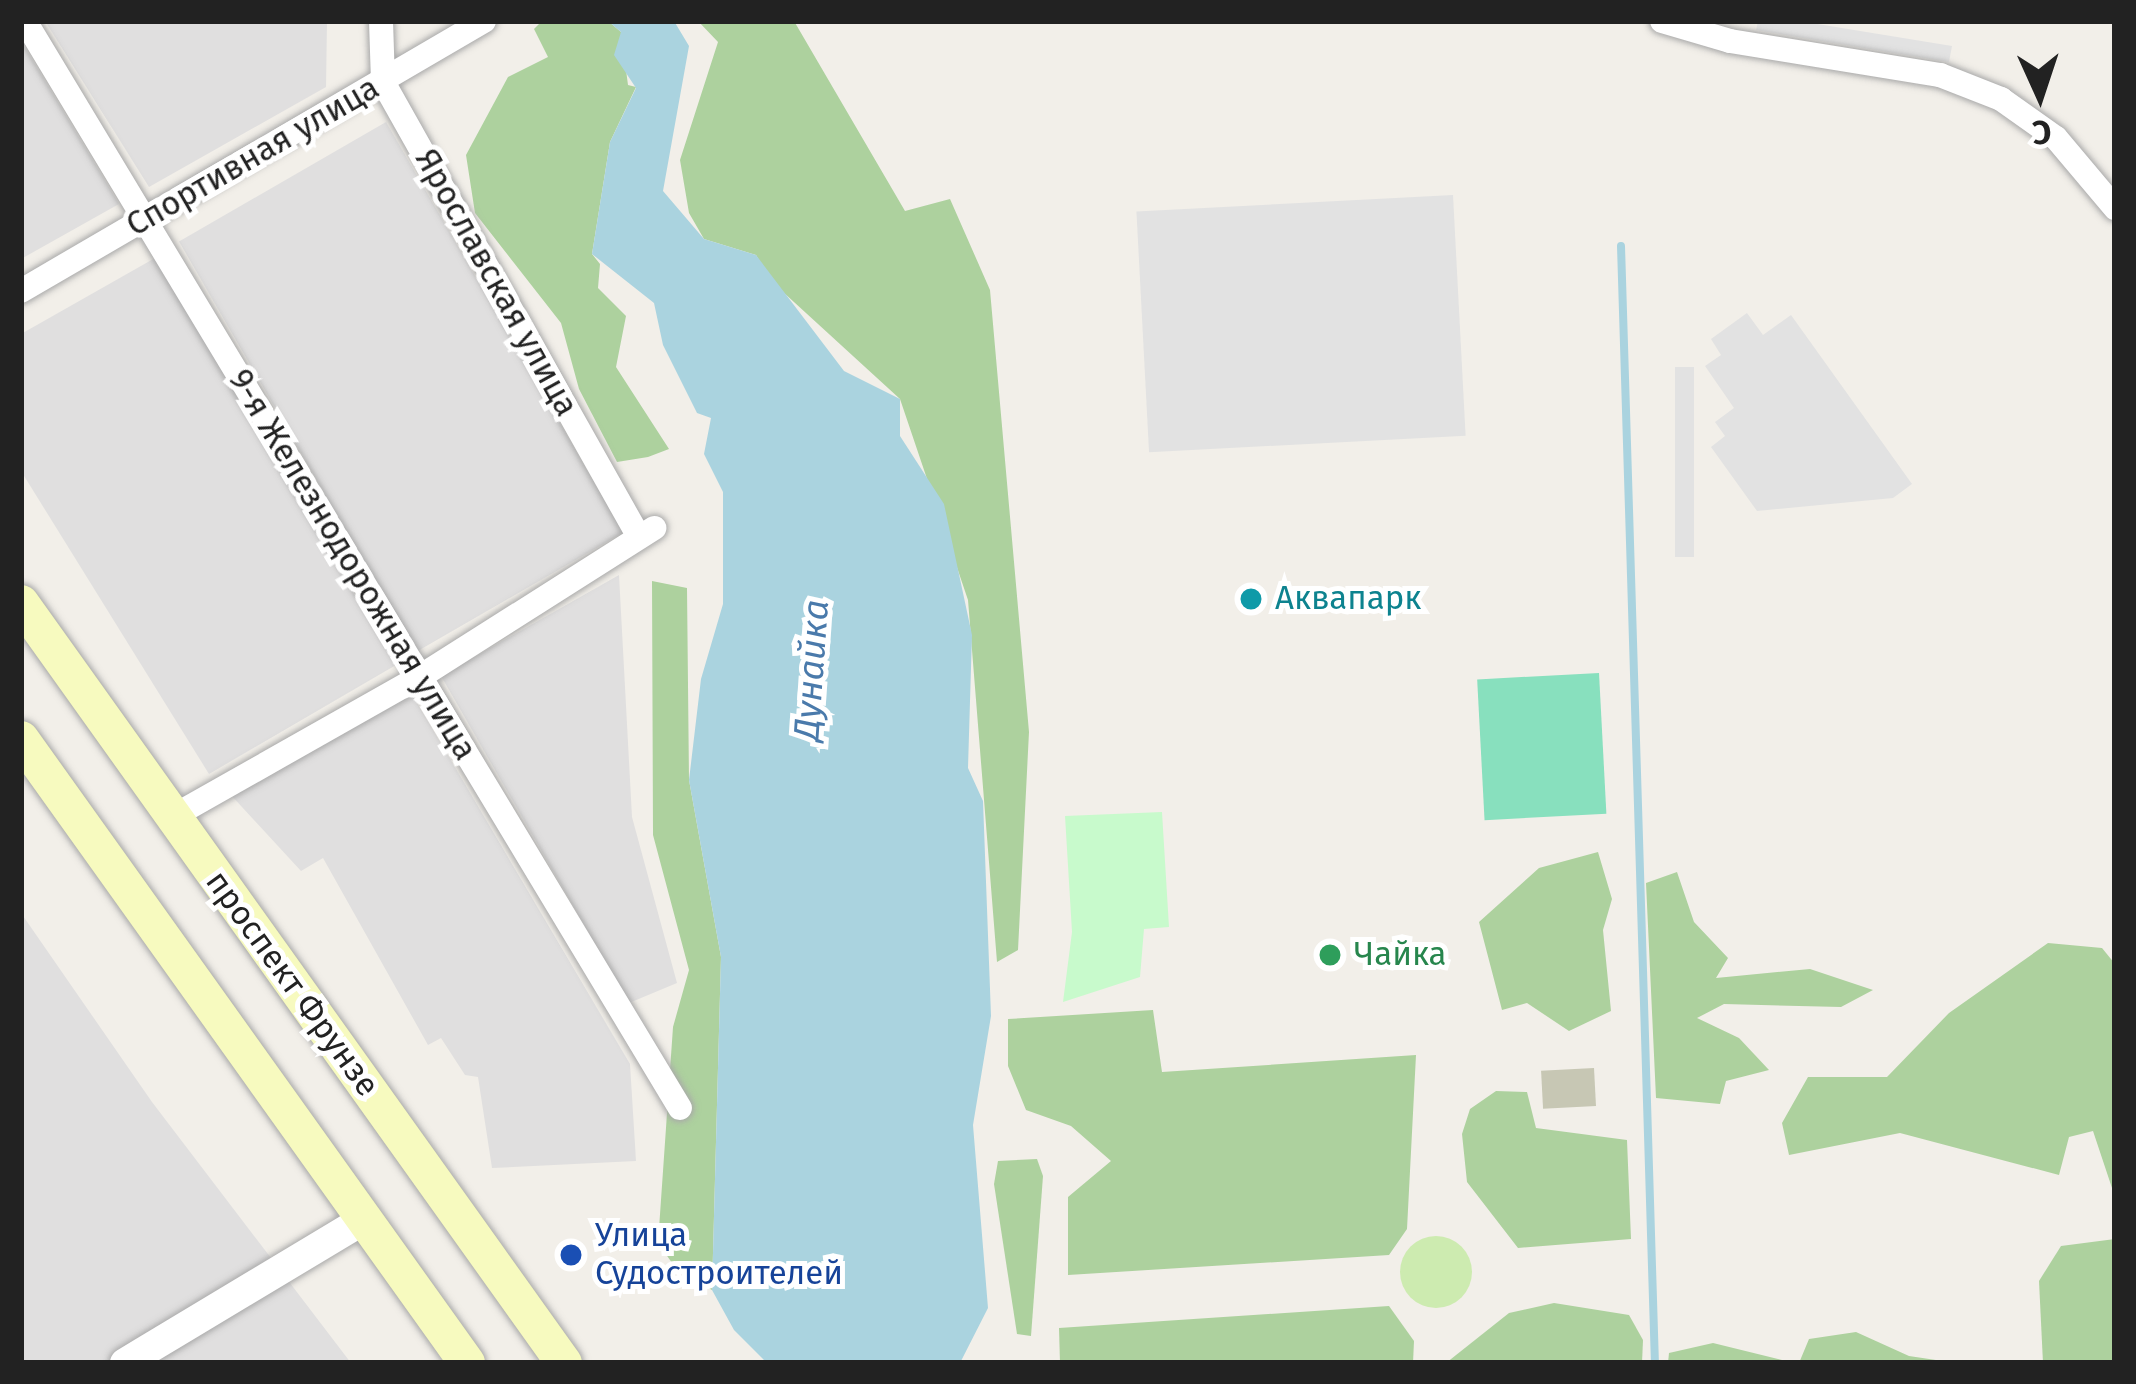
<!DOCTYPE html>
<meta charset="utf-8">
<style>
body{margin:0}
#map{position:relative;width:2136px;height:1384px;overflow:hidden;background:#f2efe9;font-family:"Fira Sans",sans-serif}
div>[style]{position:absolute}
.residential>*{inset:0;background:#e0dfdf;transform-origin:0 0}
.construction>*{inset:0;background:#c7c7b4;transform-origin:0 0}
.grass>*{inset:0;background:#cdebb0}
.round{border-radius:50%}
.forest>*{inset:0;background:#add19e}
.park>*{inset:0;background:#c8facc}
.pitch>*{inset:0;background:#88e0be;transform-origin:0 0}
.parking>*{inset:0;background:#e2e2e2;transform-origin:0 0}
.water>*{inset:0;background:#aad3df}
.stream>*{height:8px;margin:-4px;padding:0 4px;transform-origin:4px;border-radius:4px;background:#aad3df}
.roads{filter:drop-shadow(0 0 3px #a9a9a9) drop-shadow(0 0 3px #a9a9a9)}
.minor>*{height:24px;margin:-12px;padding:0 12px;transform-origin:12px;border-radius:12px;background:#fff}
.tertiary>*{height:30px;margin:-15px;padding:0 15px;transform-origin:15px;border-radius:15px;background:#fff}
.secondary>*{height:36px;margin:-18px;padding:0 18px;transform-origin:18px;border-radius:18px;background:#f7fabf}
.dots>*{width:33px;height:33px;translate:-50% -50%;box-sizing:border-box;border:6px solid #fff;border-radius:50%}
span{translate:-50% -50%;white-space:nowrap;text-align:center;line-height:1.15;-webkit-text-stroke:10px #fff;paint-order:stroke}
.street-label{font-size:33px;color:#222}
.culture-label{font-size:33px;color:#0d838f}
.left{translate:0 -50%;text-align:left}
.leisure-label{font-size:33px;color:#27864d}
.transit-label{font-size:33px;color:#164399}
.water-label{font-size:36px;color:#4a7aab;font-style:italic}
.frame{position:absolute;inset:0;border:24px solid #222;pointer-events:none}
.north{position:absolute;left:1980px;top:36px;width:120px;height:120px;-webkit-text-stroke:9px #fff;paint-order:stroke;rotate:177deg;font-size:33px;font-weight:700;line-height:48px;text-align:center;color:#222}
.north::after{content:'';display:block;margin:auto;width:42px;height:54px;background:#222;clip-path:polygon(50% 0,100% 100%,50% 72%,0 100%)}
</style>
<div id="map">
<div class="residential">
<i style="clip-path:polygon(45px 21px,327px 21px,326px 87px,149px 187px)"></i>
<i style="clip-path:polygon(21px 41px,119px 204px,21px 259px)"></i>
<i style="left:386px;top:122px;width:474px;height:239px;rotate:60deg"></i>
<i style="clip-path:polygon(155px 258px,396px 665px,209px 774px,21px 471px,21px 334px)"></i>
<i style="clip-path:polygon(619px 575px,632px 817px,677px 983px,629px 1003px,441px 676px)"></i>
<i style="clip-path:polygon(410px 691px,630px 1064px,636px 1161px,492px 1168px,478px 1077px,465px 1075px,441px 1038px,428px 1045px,323px 858px,301px 871px,230px 794px)"></i>
<i style="clip-path:polygon(21px 913px,152px 1102px,351px 1363px,21px 1363px)"></i>
</div>
<div class="construction">
<i style="left:1594px;top:1068px;width:38px;height:53px;rotate:87deg"></i>
</div>
<div class="grass">
<i class="round" style="left:1400px;top:1236px;width:72px;height:72px"></i>
</div>
<div class="forest">
<i style="clip-path:polygon(542px 21px,608px 21px,621px 32px,628px 85px,636px 87px,610px 142px,592px 254px,600px 264px,598px 288px,626px 316px,616px 367px,669px 449px,648px 457px,617px 462px,579px 389px,561px 323px,475px 213px,466px 155px,508px 77px,548px 57px,534px 29px)"></i>
<i style="clip-path:polygon(698px 21px,794px 21px,905px 211px,950px 199px,990px 290px,1029px 732px,1018px 950px,997px 962px,968px 600px,900px 399px,771px 281px,756px 255px,704px 239px,689px 213px,680px 160px,718px 42px)"></i>
<i style="clip-path:polygon(652px 581px,687px 588px,689px 780px,721px 957px,712px 1290px,677px 1270px,658px 1243px,673px 1027px,689px 970px,653px 835px)"></i>
<i style="clip-path:polygon(1598px 852px,1612px 899px,1603px 930px,1611px 1011px,1569px 1031px,1527px 1003px,1502px 1010px,1479px 922px,1539px 868px)"></i>
<i style="clip-path:polygon(1677px 872px,1694px 922px,1728px 958px,1716px 978px,1810px 969px,1873px 990px,1841px 1007px,1724px 1004px,1697px 1018px,1739px 1038px,1769px 1070px,1726px 1081px,1720px 1104px,1656px 1098px,1646px 883px)"></i>
<i style="clip-path:polygon(2048px 943px,2102px 948px,2115px 964px,2115px 1197px,2093px 1131px,2069px 1137px,2059px 1175px,1900px 1133px,1789px 1155px,1782px 1123px,1808px 1077px,1887px 1077px,1949px 1013px)"></i>
<i style="clip-path:polygon(1153px 1010px,1162px 1072px,1416px 1055px,1407px 1229px,1389px 1255px,1068px 1275px,1068px 1197px,1111px 1161px,1071px 1126px,1026px 1110px,1008px 1066px,1008px 1019px)"></i>
<i style="clip-path:polygon(1496px 1091px,1527px 1092px,1536px 1128px,1627px 1140px,1631px 1239px,1518px 1248px,1467px 1182px,1462px 1134px,1470px 1109px)"></i>
<i style="clip-path:polygon(1037px 1159px,1043px 1176px,1031px 1336px,1017px 1334px,994px 1184px,998px 1161px)"></i>
<i style="clip-path:polygon(2115px 1239px,2115px 1363px,2043px 1363px,2039px 1281px,2061px 1246px)"></i>
<i style="clip-path:polygon(1554px 1303px,1629px 1315px,1643px 1340px,1642px 1363px,1446px 1363px,1509px 1313px)"></i>
<i style="clip-path:polygon(1389px 1306px,1414px 1341px,1413px 1363px,1060px 1363px,1059px 1328px)"></i>
<i style="clip-path:polygon(1856px 1332px,1909px 1356px,1956px 1363px,1799px 1363px,1809px 1339px)"></i>
<i style="clip-path:polygon(1713px 1343px,1782px 1360px,1782px 1363px,1668px 1363px,1669px 1353px)"></i>
</div>
<div class="park">
<i style="clip-path:polygon(1162px 812px,1169px 927px,1144px 929px,1140px 977px,1063px 1002px,1072px 932px,1065px 816px)"></i>
</div>
<div class="pitch">
<i style="left:1599px;top:673px;width:141px;height:122px;rotate:87deg"></i>
</div>
<div class="parking">
<i style="clip-path:polygon(1758px 21px,1799px 21px,1952px 46px,1949px 62px,1756px 30px)"></i>
<i style="left:1453px;top:195px;width:241px;height:317px;rotate:87deg"></i>
<i style="clip-path:polygon(1747px 313px,1763px 335px,1791px 315px,1912px 484px,1893px 498px,1757px 511px,1711px 447px,1725px 436px,1715px 422px,1734px 408px,1705px 366px,1721px 355px,1711px 339px)"></i>
<i style="left:1675px;top:367px;width:19px;height:190px"></i>
</div>
<div class="water">
<i style="clip-path:polygon(608px 21px,674px 21px,689px 46px,663px 191px,704px 239px,756px 255px,844px 371px,900px 399px,900px 436px,944px 504px,972px 635px,968px 768px,983px 801px,991px 1016px,973px 1125px,988px 1308px,960px 1363px,767px 1363px,734px 1330px,712px 1290px,721px 957px,689px 780px,701px 679px,723px 604px,723px 492px,704px 454px,711px 418px,697px 413px,663px 345px,654px 303px,592px 254px,610px 142px,636px 88px,614px 55px,621px 32px)"></i>
</div>
<div class="stream">
<i style="left:1621px;top:246px;width:1118px;rotate:88.26deg"></i>
</div>
<div class="roads">
<div class="minor">
<i style="left:25px;top:21px;width:1269px;rotate:58.93deg"></i>
<i style="left:381px;top:21px;width:61px;rotate:88.1deg"></i>
<i style="left:383px;top:82px;width:522px;rotate:60.64deg"></i>
<i style="left:1662px;top:21px;width:71px;rotate:16.4deg"></i>
<i style="left:1730px;top:41px;width:213px;rotate:9.2deg"></i>
<i style="left:1940px;top:75px;width:66px;rotate:21.5deg"></i>
<i style="left:2001px;top:99px;width:67px;rotate:35.3deg"></i>
<i style="left:2056px;top:138px;width:92px;rotate:49.9deg"></i>
<i style="left:21px;top:291px;width:536px;rotate:-30.25deg"></i>
<i style="left:172px;top:817px;width:283px;rotate:-29.5deg"></i>
<i style="left:418px;top:678px;width:280px;rotate:-32.4deg"></i>
</div>
<div class="tertiary">
<i style="left:125px;top:1363px;width:278px;rotate:-31deg"></i>
</div>
<div class="secondary">
<i style="left:21px;top:603px;width:934px;rotate:54.46deg"></i>
<i style="left:21px;top:739px;width:767px;rotate:54.44deg"></i>
</div>
</div>
<div class="dots">
<i style="left:1251px;top:599px;background:#0f9aa8"></i>
<i style="left:1330px;top:955px;background:#2e9e5b"></i>
<i style="left:571px;top:1255px;background:#1a4fb4"></i>
</div>
<div class="street-label">
<span style="left:253px;top:157px;rotate:-30deg">Спортивная улица</span>
<span style="left:496px;top:283px;rotate:61deg">Ярославская улица</span>
<span style="left:352px;top:565px;rotate:59deg">9-я Железнодорожная улица</span>
<span style="left:292px;top:984px;rotate:54deg">проспект Фрунзе</span>
</div>
<div class="culture-label">
<span class="left" style="left:1275px;top:599px">Аквапарк</span>
</div>
<div class="leisure-label">
<span class="left" style="left:1354px;top:955px">Чайка</span>
</div>
<div class="transit-label">
<span class="left" style="left:595px;top:1255px">Улица<br>Судостроителей</span>
</div>
<div class="water-label">
<span style="left:812px;top:670px;rotate:-86deg">Дунайка</span>
</div>
<div class="frame"></div>
<div class="north">С</div>
</div>
